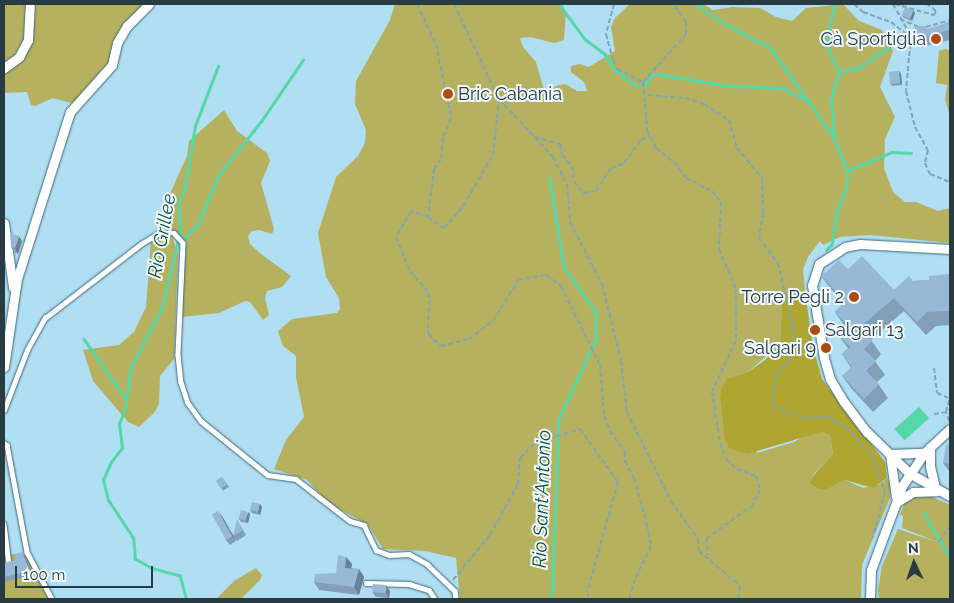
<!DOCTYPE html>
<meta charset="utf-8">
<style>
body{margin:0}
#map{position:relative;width:954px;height:603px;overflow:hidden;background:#b0def2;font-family:Raleway,sans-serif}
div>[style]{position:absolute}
.green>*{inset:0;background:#b6b15f}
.forest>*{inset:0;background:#aea631}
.water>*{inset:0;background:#56d7a8;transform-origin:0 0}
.stream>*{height:2.5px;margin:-1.25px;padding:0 1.25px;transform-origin:1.25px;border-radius:1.25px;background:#56d7a8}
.path>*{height:2px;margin-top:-1px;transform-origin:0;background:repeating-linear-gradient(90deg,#81a6b5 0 5px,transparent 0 7.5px)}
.roads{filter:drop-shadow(0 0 1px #3d6879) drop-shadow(0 0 1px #3d6879)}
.lane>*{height:4.5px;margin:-2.25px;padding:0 2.25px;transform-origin:2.25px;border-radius:2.25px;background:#fff}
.street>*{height:9px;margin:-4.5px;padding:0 4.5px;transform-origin:4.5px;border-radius:4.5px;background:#fff}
.wall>*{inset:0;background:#839fb8;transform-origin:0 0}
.shaded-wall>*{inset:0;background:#6a8296}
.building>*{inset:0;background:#98b9d6;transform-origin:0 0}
.dots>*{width:14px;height:14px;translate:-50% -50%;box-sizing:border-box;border:2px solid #eff8fc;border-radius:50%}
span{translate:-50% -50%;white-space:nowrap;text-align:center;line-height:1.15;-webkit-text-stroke:4px #eff8fc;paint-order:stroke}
.poi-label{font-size:18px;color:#283b43}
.right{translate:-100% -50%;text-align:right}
.left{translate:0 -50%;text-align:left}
.water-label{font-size:19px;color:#08543c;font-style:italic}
.frame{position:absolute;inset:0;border:5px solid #283b43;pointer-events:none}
.north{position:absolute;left:889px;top:538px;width:50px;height:50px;-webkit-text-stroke:4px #eff8fc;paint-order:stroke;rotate:357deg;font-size:14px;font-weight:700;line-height:20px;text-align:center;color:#283b43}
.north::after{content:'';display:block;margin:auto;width:18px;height:22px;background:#283b43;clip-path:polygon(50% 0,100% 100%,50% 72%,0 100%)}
.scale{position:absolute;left:15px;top:566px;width:138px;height:22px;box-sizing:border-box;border:2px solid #283b43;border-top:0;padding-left:6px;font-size:15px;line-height:18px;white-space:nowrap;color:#283b43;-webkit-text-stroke:4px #eff8fc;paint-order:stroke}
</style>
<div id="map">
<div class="green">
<i style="clip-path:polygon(4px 4px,27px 4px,27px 28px,23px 41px,15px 54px,4px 63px)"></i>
<i style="clip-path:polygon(33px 4px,147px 4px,123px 30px,112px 58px,76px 100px,71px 103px,53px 98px,35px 106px,31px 105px,27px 92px,4px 93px,4px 71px,22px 57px)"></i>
<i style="clip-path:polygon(395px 4px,562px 4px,566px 12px,564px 40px,554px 43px,530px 37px,520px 38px,523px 47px,536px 62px,544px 90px,549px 92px,556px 86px,565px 84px,577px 91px,587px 91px,584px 82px,571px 72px,571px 66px,580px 64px,589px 67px,615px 51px,611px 27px,615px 18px,630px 4px,703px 4px,713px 10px,732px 7px,760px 8px,776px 17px,792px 21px,806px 8px,843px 4px,859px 21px,882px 30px,893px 51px,880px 87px,895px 117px,885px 139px,884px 168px,893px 192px,905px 202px,916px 202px,938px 211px,950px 208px,950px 243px,870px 235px,840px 237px,823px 245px,820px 241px,808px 257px,803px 270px,806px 299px,804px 295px,782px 304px,780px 344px,748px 372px,728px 378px,757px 453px,794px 442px,811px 432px,821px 432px,830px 435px,833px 454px,813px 475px,811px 485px,818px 489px,828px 489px,845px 480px,863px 488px,881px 484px,887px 478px,891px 484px,890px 498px,862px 565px,861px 599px,460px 599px,456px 558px,425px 551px,383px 549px,368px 525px,327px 502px,307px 480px,274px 469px,286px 440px,304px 417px,296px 377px,296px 356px,283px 346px,278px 331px,292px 319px,337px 313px,340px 309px,339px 298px,326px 277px,318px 233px,336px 177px,358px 156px,365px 143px,366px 130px,355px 104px,356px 81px,390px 20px)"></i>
<i style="clip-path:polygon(945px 49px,950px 50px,950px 116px,945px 100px,947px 85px,936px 83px,939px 51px)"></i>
<i style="clip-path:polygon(224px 110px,237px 131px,267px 153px,270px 161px,261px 183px,274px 229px,272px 234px,259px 230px,252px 231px,248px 236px,250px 244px,261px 254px,291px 276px,282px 287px,267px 291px,265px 298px,269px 315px,263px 320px,250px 302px,245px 301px,219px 313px,182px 317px,186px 241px,175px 231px,160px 228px,169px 196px,187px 156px,189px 141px)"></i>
<i style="clip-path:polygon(159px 236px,172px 236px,178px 254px,174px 359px,160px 376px,159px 404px,154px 413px,139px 427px,128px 422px,93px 381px,83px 350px,119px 345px,134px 332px,146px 307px,151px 240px)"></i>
<i style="clip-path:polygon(928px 495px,950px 505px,950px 599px,879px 599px,878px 590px,882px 566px,898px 529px,940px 543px,902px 528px,903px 516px,900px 514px,905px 503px,916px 496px)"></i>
<i style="clip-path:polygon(15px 554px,27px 555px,50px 599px,4px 599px,4px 556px)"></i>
<i style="clip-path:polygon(256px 568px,262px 575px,260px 580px,241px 599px,216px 599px,234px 581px)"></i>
</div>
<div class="forest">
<i style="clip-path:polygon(795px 291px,806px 299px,813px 347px,822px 379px,885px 462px,887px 478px,873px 488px,845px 480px,828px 489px,818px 489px,810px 484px,813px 476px,833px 454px,830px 435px,821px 432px,747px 454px,729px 448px,725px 439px,720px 397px,722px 387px,728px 378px,748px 372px,765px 360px,780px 344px,782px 304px,786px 295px)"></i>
</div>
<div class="water">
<i style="left:919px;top:407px;width:15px;height:33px;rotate:48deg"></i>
</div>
<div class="stream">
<i style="left:559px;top:4px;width:44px;rotate:53.4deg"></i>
<i style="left:585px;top:39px;width:25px;rotate:37deg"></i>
<i style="left:605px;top:54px;width:17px;rotate:59deg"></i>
<i style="left:614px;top:69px;width:28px;rotate:38deg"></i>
<i style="left:636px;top:86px;width:9px"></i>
<i style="left:645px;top:86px;width:13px;rotate:-61deg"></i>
<i style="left:651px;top:75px;width:6px;rotate:-9deg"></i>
<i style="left:657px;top:74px;width:74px;rotate:9.3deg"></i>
<i style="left:730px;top:86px;width:53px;rotate:2.2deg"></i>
<i style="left:783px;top:88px;width:31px;rotate:27deg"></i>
<i style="left:696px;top:4px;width:29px;rotate:35deg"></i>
<i style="left:720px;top:21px;width:58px;rotate:27.9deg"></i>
<i style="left:771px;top:48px;width:108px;rotate:54.8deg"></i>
<i style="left:839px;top:72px;width:22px;rotate:-13deg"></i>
<i style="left:860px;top:67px;width:45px;rotate:-35.1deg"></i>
<i style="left:847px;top:171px;width:49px;rotate:-22.9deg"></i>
<i style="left:892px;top:152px;width:19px;rotate:3deg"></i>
<i style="left:550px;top:178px;width:90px;rotate:81.1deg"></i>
<i style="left:564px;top:267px;width:55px;rotate:54.6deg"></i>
<i style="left:596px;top:312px;width:28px;rotate:90deg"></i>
<i style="left:596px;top:340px;width:87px;rotate:115.1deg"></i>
<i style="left:559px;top:419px;width:180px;rotate:92.2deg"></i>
<i style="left:181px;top:241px;width:24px;rotate:-45deg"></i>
<i style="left:198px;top:224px;width:52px;rotate:-67.4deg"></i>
<i style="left:218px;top:176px;width:71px;rotate:-51.8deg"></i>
<i style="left:262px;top:120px;width:73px;rotate:-55.7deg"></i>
<i style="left:826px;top:250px;width:8px;rotate:-45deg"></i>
<i style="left:832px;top:244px;width:30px;rotate:-82deg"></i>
<i style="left:836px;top:214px;width:32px;rotate:-70deg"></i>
<i style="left:847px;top:184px;width:13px;rotate:-90deg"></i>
<i style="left:847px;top:171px;width:35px;rotate:-112deg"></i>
<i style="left:834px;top:138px;width:40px;rotate:-94.3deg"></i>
<i style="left:831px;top:98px;width:27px;rotate:-73deg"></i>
<i style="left:839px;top:72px;width:29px;rotate:-117deg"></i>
<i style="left:826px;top:46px;width:43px;rotate:-79.2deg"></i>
<i style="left:84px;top:339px;width:73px;rotate:55deg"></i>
<i style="left:924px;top:513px;width:51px;rotate:59.4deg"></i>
<i style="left:186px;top:599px;width:24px;rotate:-105deg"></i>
<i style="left:180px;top:576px;width:28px;rotate:-165deg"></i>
<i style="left:153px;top:569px;width:21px;rotate:-151deg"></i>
<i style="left:135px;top:559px;width:21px;rotate:-95deg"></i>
<i style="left:133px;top:538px;width:45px;rotate:-123.3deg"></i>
<i style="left:108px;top:500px;width:21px;rotate:-104deg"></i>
<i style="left:103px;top:480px;width:20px;rotate:-66deg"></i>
<i style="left:111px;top:462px;width:18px;rotate:-52deg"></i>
<i style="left:122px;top:448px;width:24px;rotate:-97deg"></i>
<i style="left:119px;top:424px;width:17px;rotate:-69deg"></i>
<i style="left:125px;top:408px;width:42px;rotate:-81.9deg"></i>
<i style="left:131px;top:366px;width:66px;rotate:-61.9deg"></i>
<i style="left:162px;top:308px;width:79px;rotate:-76.8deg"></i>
<i style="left:180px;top:231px;width:28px;rotate:-94deg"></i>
<i style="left:178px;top:203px;width:17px;rotate:-66deg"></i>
<i style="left:185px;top:187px;width:62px;rotate:-80.7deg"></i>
<i style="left:195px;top:126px;width:64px;rotate:-69deg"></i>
</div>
<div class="path">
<i style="left:417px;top:4px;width:44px;rotate:64.6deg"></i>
<i style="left:436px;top:44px;width:76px;rotate:78.5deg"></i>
<i style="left:451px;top:118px;width:22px;rotate:112deg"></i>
<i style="left:443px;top:138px;width:21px;rotate:95deg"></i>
<i style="left:441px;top:159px;width:12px;rotate:125deg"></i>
<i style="left:434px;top:169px;width:48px;rotate:97.1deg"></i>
<i style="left:428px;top:217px;width:18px;rotate:-161deg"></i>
<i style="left:411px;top:211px;width:30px;rotate:120deg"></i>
<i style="left:396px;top:237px;width:37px;rotate:68deg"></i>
<i style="left:410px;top:271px;width:29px;rotate:49deg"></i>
<i style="left:429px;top:293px;width:41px;rotate:91.4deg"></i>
<i style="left:428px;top:334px;width:18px;rotate:43deg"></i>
<i style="left:441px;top:346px;width:29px;rotate:-14deg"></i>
<i style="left:469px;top:339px;width:30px;rotate:-37deg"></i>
<i style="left:493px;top:321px;width:48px;rotate:-58.6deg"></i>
<i style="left:518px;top:280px;width:28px;rotate:-10deg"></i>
<i style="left:546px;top:275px;width:19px;rotate:36deg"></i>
<i style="left:561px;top:286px;width:88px;rotate:63.7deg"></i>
<i style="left:600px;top:365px;width:51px;rotate:85.5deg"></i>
<i style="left:604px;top:416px;width:16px;rotate:68deg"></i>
<i style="left:610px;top:431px;width:26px;rotate:54deg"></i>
<i style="left:625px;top:452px;width:9px;rotate:90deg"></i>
<i style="left:625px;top:461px;width:19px;rotate:62deg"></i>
<i style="left:634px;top:478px;width:49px;rotate:74.5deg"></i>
<i style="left:647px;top:525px;width:21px;rotate:79deg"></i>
<i style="left:651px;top:546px;width:37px;rotate:116deg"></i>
<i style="left:635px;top:579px;width:21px;rotate:107deg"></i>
<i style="left:454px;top:4px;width:105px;rotate:64.7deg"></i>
<i style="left:499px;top:99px;width:79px;rotate:47deg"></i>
<i style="left:553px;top:157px;width:30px;rotate:63deg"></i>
<i style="left:567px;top:184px;width:38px;rotate:85deg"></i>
<i style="left:570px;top:222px;width:70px;rotate:62.7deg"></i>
<i style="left:602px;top:284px;width:79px;rotate:76.1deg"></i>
<i style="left:621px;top:361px;width:51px;rotate:83.3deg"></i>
<i style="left:627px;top:412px;width:99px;rotate:63.7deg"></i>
<i style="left:671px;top:501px;width:47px;rotate:54.6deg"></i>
<i style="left:698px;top:539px;width:12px;rotate:85deg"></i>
<i style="left:699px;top:551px;width:54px;rotate:40.5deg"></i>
<i style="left:740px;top:586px;width:13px;rotate:99deg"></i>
<i style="left:614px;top:4px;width:31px;rotate:105deg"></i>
<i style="left:606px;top:34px;width:27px;rotate:75deg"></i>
<i style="left:613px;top:60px;width:10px;rotate:66deg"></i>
<i style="left:617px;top:69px;width:29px;rotate:27deg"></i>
<i style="left:854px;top:4px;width:12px;rotate:42deg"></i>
<i style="left:863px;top:12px;width:30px;rotate:20deg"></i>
<i style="left:891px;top:22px;width:24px;rotate:38deg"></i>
<i style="left:893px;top:4px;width:37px;rotate:61deg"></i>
<i style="left:911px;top:36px;width:55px;rotate:95.2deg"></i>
<i style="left:906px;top:91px;width:37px;rotate:76deg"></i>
<i style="left:915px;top:127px;width:26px;rotate:61deg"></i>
<i style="left:928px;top:150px;width:13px;rotate:103deg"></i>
<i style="left:925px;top:163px;width:12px;rotate:66deg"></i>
<i style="left:930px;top:174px;width:22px;rotate:22deg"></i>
<i style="left:895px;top:4px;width:41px;rotate:15.8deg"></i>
<i style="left:934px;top:15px;width:4px;rotate:-63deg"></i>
<i style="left:936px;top:11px;width:11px;rotate:-142deg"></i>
<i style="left:900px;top:19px;width:21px;rotate:23deg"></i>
<i style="left:926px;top:27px;width:25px;rotate:-16deg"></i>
<i style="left:643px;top:82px;width:48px;rotate:85.2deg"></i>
<i style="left:647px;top:130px;width:20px;rotate:63deg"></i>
<i style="left:656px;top:148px;width:23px;rotate:38deg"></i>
<i style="left:674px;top:162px;width:20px;rotate:53deg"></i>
<i style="left:686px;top:178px;width:29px;rotate:27deg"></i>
<i style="left:712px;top:191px;width:14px;rotate:51deg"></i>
<i style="left:721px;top:202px;width:47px;rotate:92.4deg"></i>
<i style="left:719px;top:249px;width:43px;rotate:67deg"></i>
<i style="left:736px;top:289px;width:52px;rotate:90deg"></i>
<i style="left:736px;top:341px;width:55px;rotate:115.6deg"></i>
<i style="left:712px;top:391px;width:53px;rotate:81.3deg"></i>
<i style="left:720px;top:443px;width:17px;rotate:69deg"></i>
<i style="left:726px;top:459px;width:15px;rotate:42deg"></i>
<i style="left:737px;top:469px;width:20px;rotate:20deg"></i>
<i style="left:756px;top:476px;width:14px;rotate:73deg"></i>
<i style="left:760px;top:489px;width:17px;rotate:114deg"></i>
<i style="left:753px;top:505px;width:57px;rotate:144.3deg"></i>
<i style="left:707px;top:538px;width:17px;rotate:87deg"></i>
<i style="left:643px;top:82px;width:64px;rotate:-48.1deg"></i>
<i style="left:686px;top:34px;width:12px;rotate:-90deg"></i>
<i style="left:686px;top:22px;width:22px;rotate:-126deg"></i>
<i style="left:648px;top:95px;width:37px;rotate:5deg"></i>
<i style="left:685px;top:98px;width:20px;rotate:18deg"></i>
<i style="left:704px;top:104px;width:30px;rotate:33deg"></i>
<i style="left:729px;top:120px;width:29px;rotate:74deg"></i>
<i style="left:737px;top:148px;width:39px;rotate:50deg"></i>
<i style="left:762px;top:178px;width:35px;rotate:88deg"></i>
<i style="left:763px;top:213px;width:25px;rotate:99deg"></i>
<i style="left:759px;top:238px;width:31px;rotate:53deg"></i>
<i style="left:778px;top:263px;width:65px;rotate:76.6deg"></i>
<i style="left:793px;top:326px;width:33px;rotate:95deg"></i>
<i style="left:790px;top:359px;width:21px;rotate:131deg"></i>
<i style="left:776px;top:375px;width:31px;rotate:97deg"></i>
<i style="left:772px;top:406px;width:31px;rotate:22deg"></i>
<i style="left:801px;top:418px;width:24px;rotate:-5deg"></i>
<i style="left:825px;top:416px;width:24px;rotate:28deg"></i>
<i style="left:846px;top:427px;width:37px;rotate:47deg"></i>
<i style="left:871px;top:454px;width:40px;rotate:69.8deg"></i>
<i style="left:885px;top:492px;width:47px;rotate:104.9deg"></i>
<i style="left:535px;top:137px;width:26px;rotate:16deg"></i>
<i style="left:560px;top:144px;width:11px;rotate:80deg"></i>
<i style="left:562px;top:155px;width:15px;rotate:48deg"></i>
<i style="left:572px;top:166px;width:15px;rotate:82deg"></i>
<i style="left:574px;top:181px;width:15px;rotate:53deg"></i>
<i style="left:583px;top:193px;width:13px;rotate:-9deg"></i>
<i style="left:596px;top:191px;width:27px;rotate:-57deg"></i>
<i style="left:611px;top:168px;width:14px;rotate:-21deg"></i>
<i style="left:624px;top:163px;width:29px;rotate:-54deg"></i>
<i style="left:641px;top:140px;width:9px;rotate:-27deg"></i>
<i style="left:428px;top:217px;width:19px;rotate:35deg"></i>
<i style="left:444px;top:228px;width:29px;rotate:-49deg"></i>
<i style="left:463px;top:206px;width:59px;rotate:-59.5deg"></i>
<i style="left:493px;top:155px;width:56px;rotate:-83.9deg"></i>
<i style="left:934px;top:368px;width:25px;rotate:83deg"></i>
<i style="left:937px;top:393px;width:12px;rotate:24deg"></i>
<i style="left:934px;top:414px;width:12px;rotate:-9deg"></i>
<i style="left:949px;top:421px;width:9px;rotate:-108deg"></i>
<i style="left:946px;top:412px;width:16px;rotate:-75deg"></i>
<i style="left:939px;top:542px;width:19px;rotate:-55deg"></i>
<i style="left:453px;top:580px;width:58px;rotate:-50.6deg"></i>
<i style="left:490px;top:535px;width:58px;rotate:-61.2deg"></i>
<i style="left:518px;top:484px;width:26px;rotate:-86deg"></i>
<i style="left:520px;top:458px;width:21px;rotate:-45deg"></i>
<i style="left:535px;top:443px;width:47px;rotate:-17.3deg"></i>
<i style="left:580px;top:429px;width:65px;rotate:54.4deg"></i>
<i style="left:618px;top:482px;width:114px;rotate:105.7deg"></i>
<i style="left:587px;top:592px;width:7px;rotate:74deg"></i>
</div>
<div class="roads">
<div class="lane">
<i style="left:4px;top:410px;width:64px;rotate:-69deg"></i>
<i style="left:27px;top:350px;width:37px;rotate:-61deg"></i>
<i style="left:45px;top:318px;width:121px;rotate:-37.6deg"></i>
<i style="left:141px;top:244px;width:21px;rotate:-31deg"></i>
<i style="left:159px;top:233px;width:15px"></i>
<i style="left:174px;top:233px;width:13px;rotate:48deg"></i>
<i style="left:183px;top:243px;width:112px;rotate:92.6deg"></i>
<i style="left:178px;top:355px;width:27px;rotate:84deg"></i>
<i style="left:181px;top:382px;width:22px;rotate:72deg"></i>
<i style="left:188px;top:403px;width:22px;rotate:54deg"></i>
<i style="left:201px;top:421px;width:86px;rotate:38.9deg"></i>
<i style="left:268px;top:475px;width:28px;rotate:8deg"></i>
<i style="left:296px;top:479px;width:68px;rotate:37.9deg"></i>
<i style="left:350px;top:521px;width:15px;rotate:16deg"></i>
<i style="left:364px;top:525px;width:28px;rotate:64deg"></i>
<i style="left:376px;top:550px;width:14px;rotate:21deg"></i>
<i style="left:389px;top:555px;width:20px;rotate:-3deg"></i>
<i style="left:409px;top:554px;width:21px;rotate:29deg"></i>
<i style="left:427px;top:564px;width:39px;rotate:44deg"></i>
<i style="left:455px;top:591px;width:8px;rotate:83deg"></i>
<i style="left:4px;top:443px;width:4px;rotate:34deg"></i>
<i style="left:7px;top:445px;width:109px;rotate:79.4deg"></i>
<i style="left:27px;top:552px;width:53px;rotate:62deg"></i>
<i style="left:4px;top:524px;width:39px;rotate:83deg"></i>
<i style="left:366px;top:583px;width:43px;rotate:1.3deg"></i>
<i style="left:409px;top:584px;width:21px;rotate:17deg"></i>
<i style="left:429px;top:590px;width:11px;rotate:56deg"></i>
</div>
<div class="street">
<i style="left:4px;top:68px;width:19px;rotate:-36deg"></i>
<i style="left:19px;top:57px;width:19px;rotate:-62deg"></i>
<i style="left:28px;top:40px;width:36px;rotate:-87deg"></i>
<i style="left:4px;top:223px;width:65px;rotate:82deg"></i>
<i style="left:950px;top:249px;width:90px;rotate:-176.8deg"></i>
<i style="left:860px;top:244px;width:15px;rotate:169deg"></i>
<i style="left:845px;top:247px;width:31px;rotate:147deg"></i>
<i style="left:819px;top:264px;width:22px;rotate:108deg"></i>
<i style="left:812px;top:285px;width:74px;rotate:80.7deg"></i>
<i style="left:824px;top:358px;width:22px;rotate:74deg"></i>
<i style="left:830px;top:379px;width:27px;rotate:59deg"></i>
<i style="left:844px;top:402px;width:38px;rotate:53deg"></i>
<i style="left:867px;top:432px;width:59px;rotate:44.3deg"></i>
<i style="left:909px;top:473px;width:47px;rotate:29.3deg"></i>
<i style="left:4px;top:367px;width:89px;rotate:-81.6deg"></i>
<i style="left:17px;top:279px;width:175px;rotate:-72.4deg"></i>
<i style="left:70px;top:112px;width:63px;rotate:-48.2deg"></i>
<i style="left:112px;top:65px;width:23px;rotate:-77deg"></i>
<i style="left:117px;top:43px;width:20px;rotate:-60deg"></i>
<i style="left:127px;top:26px;width:31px;rotate:-45deg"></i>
<i style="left:930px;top:447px;width:19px;rotate:90deg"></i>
<i style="left:930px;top:466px;width:26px;rotate:77deg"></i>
<i style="left:890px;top:454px;width:43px;rotate:82.1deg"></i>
<i style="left:890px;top:454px;width:34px;rotate:-2deg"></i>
<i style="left:897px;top:502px;width:19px;rotate:-32deg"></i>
<i style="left:913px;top:492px;width:23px;rotate:-2deg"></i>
<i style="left:870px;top:599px;width:29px;rotate:-88deg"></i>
<i style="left:871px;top:570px;width:90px;rotate:-69.7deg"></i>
<i style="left:902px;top:486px;width:40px;rotate:-56deg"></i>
<i style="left:924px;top:453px;width:35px;rotate:-43deg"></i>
</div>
</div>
<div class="wall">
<i style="clip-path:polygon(915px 13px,912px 21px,904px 18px,902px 16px)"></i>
<i style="clip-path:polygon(950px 24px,950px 40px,921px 47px,915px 39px,929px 29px)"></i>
<i style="clip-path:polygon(899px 71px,901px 74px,902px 85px,892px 86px,890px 83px)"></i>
<i style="clip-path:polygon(22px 241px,18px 254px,14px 252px,11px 247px)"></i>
<i style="clip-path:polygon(848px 269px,894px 290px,913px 281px,929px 280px,950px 274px,950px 325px,936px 326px,926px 335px,904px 311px,871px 340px,881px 354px,875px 361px,885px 375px,877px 382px,888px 398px,873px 412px,852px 389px,842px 376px,851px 368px,842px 354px,848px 348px,838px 335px,846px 328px,835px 312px,844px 303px,831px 289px,821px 276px)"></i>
<i style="clip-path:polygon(950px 443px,950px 471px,948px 470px,943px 463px)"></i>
<i style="left:222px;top:477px;width:12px;height:7px;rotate:55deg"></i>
<i style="clip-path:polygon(260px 504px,262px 507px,260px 515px,252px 513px,250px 510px)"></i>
<i style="clip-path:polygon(250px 514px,248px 523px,241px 522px,239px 519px)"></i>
<i style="clip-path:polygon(222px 516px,233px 535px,240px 525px,246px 535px,237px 541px,235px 538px,236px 541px,230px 545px,226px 540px)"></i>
<i style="clip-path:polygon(22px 552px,25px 557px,33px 575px,4px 582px,4px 563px,16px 560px)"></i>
<i style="clip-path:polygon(346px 557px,352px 564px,351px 568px,359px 569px,364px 577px,359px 595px,319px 590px,314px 582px,336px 573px)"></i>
<i style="clip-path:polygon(390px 591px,389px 598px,376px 597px,372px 592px)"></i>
</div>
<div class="shaded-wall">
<i style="clip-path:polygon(913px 10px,915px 13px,912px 21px,910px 18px)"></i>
<i style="clip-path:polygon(899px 71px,901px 74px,902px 85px,900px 83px)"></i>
<i style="clip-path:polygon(19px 236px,22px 241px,18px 254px,15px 248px)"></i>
<i style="clip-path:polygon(260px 504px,262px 507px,260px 515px,258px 512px)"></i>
<i style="clip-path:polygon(218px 511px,222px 516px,236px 541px,232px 536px)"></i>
<i style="clip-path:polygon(248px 512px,250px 514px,248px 523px,246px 521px)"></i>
<i style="clip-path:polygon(22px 552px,25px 557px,33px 575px,30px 571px)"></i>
<i style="clip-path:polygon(346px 557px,352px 564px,350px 575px,345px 568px)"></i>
<i style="clip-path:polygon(359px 569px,364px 577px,359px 595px,354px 587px)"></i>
<i style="clip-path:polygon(386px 585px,390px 591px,389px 598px,386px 593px)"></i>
</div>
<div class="building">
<i style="left:905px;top:7px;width:9px;height:9px;rotate:21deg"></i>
<i style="clip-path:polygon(949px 22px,950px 27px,950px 30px,915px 39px,915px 26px,927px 26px,927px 29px)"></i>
<i style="left:899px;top:71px;width:12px;height:10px;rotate:85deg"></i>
<i style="clip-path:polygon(10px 233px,19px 236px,15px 248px,11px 247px)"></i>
<i style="clip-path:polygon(862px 256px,894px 290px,909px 276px,913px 281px,929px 280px,929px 276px,950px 274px,950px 311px,927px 312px,917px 322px,894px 298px,859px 328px,872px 341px,864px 349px,876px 361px,866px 371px,879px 384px,864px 399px,842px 376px,852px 367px,842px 354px,850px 347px,838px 335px,848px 326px,835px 312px,846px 301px,821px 276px,839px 260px,848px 269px)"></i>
<i style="clip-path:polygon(950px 443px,950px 464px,943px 463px,946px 446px)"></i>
<i style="left:222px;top:477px;width:9px;height:7px;rotate:58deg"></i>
<i style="left:252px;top:502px;width:8px;height:8px;rotate:14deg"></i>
<i style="left:241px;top:510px;width:7px;height:9px;rotate:16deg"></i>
<i style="left:218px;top:511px;width:29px;height:7px;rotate:61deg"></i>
<i style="clip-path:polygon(237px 519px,243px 530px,233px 536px)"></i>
<i style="clip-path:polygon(22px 552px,30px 571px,4px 577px,4px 563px,16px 560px,15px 554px)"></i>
<i style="clip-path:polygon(338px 555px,346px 557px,345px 568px,359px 569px,354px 587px,314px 582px,315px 574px,336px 573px)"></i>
<i style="left:373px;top:584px;width:13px;height:8px;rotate:4deg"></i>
</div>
<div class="dots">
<i style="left:936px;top:39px;background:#ae4b0f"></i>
<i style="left:448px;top:94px;background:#ae4b0f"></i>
<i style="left:854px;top:297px;background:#ae4b0f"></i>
<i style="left:815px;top:330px;background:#ae4b0f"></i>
<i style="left:826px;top:348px;background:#ae4b0f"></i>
</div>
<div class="poi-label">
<span class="right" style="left:926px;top:39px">Cà Sportiglia</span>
<span class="left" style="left:458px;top:94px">Bric Cabania</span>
<span class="right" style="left:844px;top:297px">Torre Pegli 2</span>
<span class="left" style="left:825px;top:330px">Salgari 13</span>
<span class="right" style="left:816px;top:348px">Salgari 9</span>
</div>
<div class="water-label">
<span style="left:162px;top:236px;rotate:-80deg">Rio Grillee</span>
<span style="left:542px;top:499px;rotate:-88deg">Rio Sant'Antonio</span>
</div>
<div class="frame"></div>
<div class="north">N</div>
<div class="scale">100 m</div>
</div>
